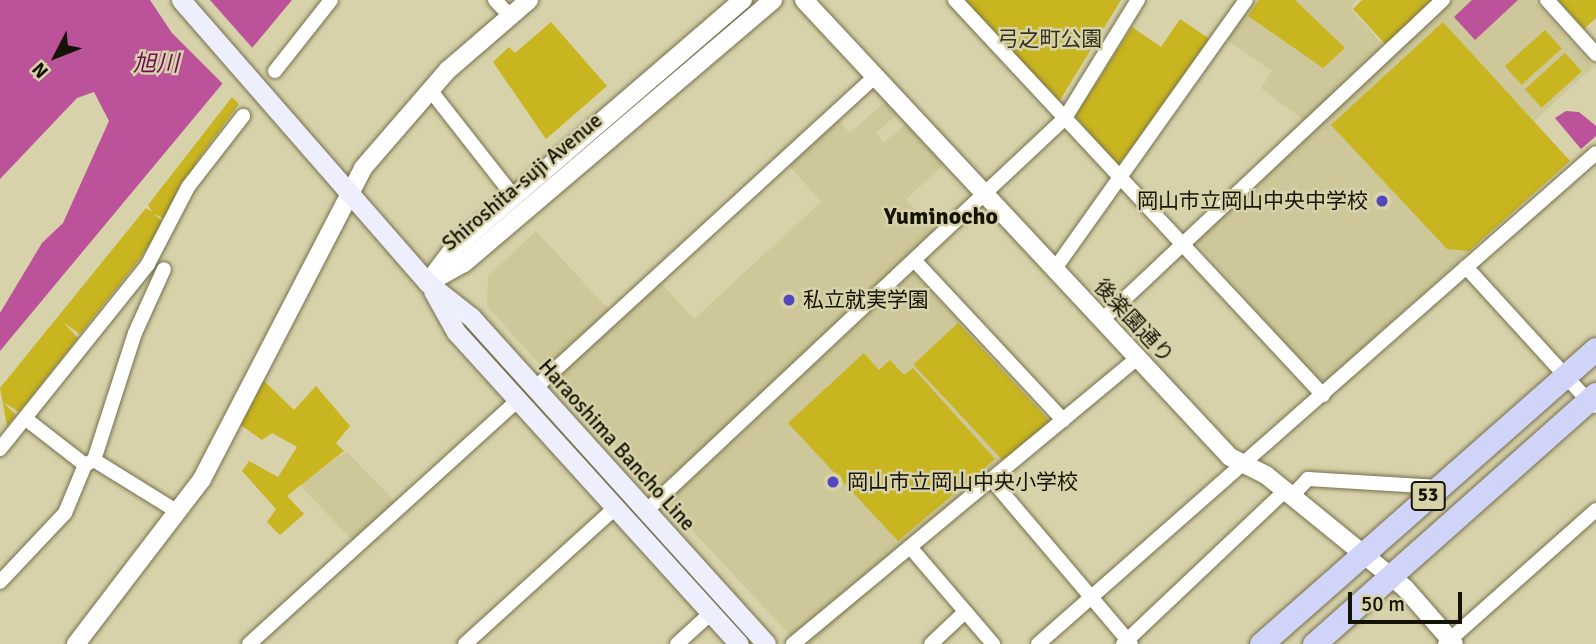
<!DOCTYPE html>
<meta charset="utf-8">
<style>
body{margin:0}
#map{position:relative;width:1596px;height:644px;overflow:hidden;background:#d7d2aa;font-family:Signika,"Noto Sans JP",sans-serif}
div>[style]{position:absolute}
.built>*{inset:0;background:#cdc799;transform-origin:0 0}
.green>*{inset:0;background:#c8b51f;transform-origin:0 0}
.water>*{inset:0;background:#bb529a}
.pier>*{inset:0;background:#d7d2aa}
.roads{filter:drop-shadow(0 0 2px #75704c) drop-shadow(0 0 2px #75704c)}
.minor>*{height:14px;margin:-7px;padding:0 7px;transform-origin:7px;border-radius:7px;background:#fff}
.tertiary>*{height:18px;margin:-9px;padding:0 9px;transform-origin:9px;border-radius:9px;background:#fff}
.secondary>*{height:19px;margin:-9.5px;padding:0 9.5px;transform-origin:9.5px;border-radius:9.5px;background:#eeeffd}
.trunk>*{height:23px;margin:-11.5px;padding:0 11.5px;transform-origin:11.5px;border-radius:11.5px;background:#d0d4f8}
.dots>*{width:19px;height:19px;translate:-50% -50%;box-sizing:border-box;border:4px solid #d7d2aa;border-radius:50%}
span{translate:-50% -50%;white-space:nowrap;text-align:center;line-height:1.15;-webkit-text-stroke:5px #d7d2aa;paint-order:stroke}
.shield-label span{padding:2px 5px;background:#d7d2aa;border:2px solid;border-radius:5px;-webkit-text-stroke-width:0}
.shield-label{font-size:19px;color:#151305;font-weight:700}
.park-label{font-size:21px;color:#35321b}
.street-label{font-size:21px;color:#151305}
.poi-label{font-size:21px;color:#151305}
.right{translate:-100% -50%;text-align:right}
.left{translate:0 -50%;text-align:left}
.water-label{font-size:23px;color:#710c57;font-style:italic}
.quarter-label{font-size:24px;color:#151305;font-weight:700}
.north{position:absolute;left:21px;top:21px;width:70px;height:70px;-webkit-text-stroke:5px #d7d2aa;paint-order:stroke;rotate:228deg;font-size:19px;font-weight:700;line-height:28px;text-align:center;color:#151305}
.north::after{content:'';display:block;margin:auto;width:24px;height:32px;background:#151305;clip-path:polygon(50% 0,100% 100%,50% 72%,0 100%)}
.scale{position:absolute;left:1348px;top:592px;width:114px;height:32px;box-sizing:border-box;border:4px solid #151305;border-top:0;padding-left:9px;font-size:21px;line-height:24px;white-space:nowrap;color:#151305;-webkit-text-stroke:5px #d7d2aa;paint-order:stroke}
</style>
<div id="map">
<div class="built">
<i style="clip-path:polygon(1256px 0,1357px 0,1350px 8px,1384px 46px,1305px 121px,1261px 88px,1272px 71px,1227px 40px)"></i>
<i style="clip-path:polygon(1452px 0,1533px 0,1593px 67px,1534px 121px,1570px 161px,1325px 381px,1317px 379px,1196px 241px)"></i>
<i style="clip-path:polygon(886px 101px,898px 114px,876px 133px,884px 143px,906px 124px,944px 165px,906px 199px,936px 232px,656px 491px,554px 379px,659px 281px,694px 319px,821px 202px,787px 163px,836px 118px,850px 133px)"></i>
<i style="clip-path:polygon(536px 231px,610px 311px,545px 370px,487px 306px,488px 276px)"></i>
<i style="left:913px;top:273px;width:203px;height:337px;rotate:47deg"></i>
<i style="clip-path:polygon(347px 452px,396px 503px,353px 541px,299px 484px)"></i>
</div>
<div class="green">
<i style="clip-path:polygon(960px 0,1121px 0,1057px 105px)"></i>
<i style="clip-path:polygon(1259px 0,1295px 0,1345px 48px,1323px 68px,1248px 16px)"></i>
<i style="clip-path:polygon(1362px 0,1435px 0,1386px 45px,1353px 9px)"></i>
<i style="clip-path:polygon(1558px 0,1596px 0,1596px 18px,1584px 29px)"></i>
<i style="clip-path:polygon(1180px 19px,1211px 40px,1118px 166px,1075px 116px,1132px 27px,1161px 47px)"></i>
<i style="clip-path:polygon(551px 22px,607px 86px,546px 139px,493px 62px,509px 47px,515px 53px)"></i>
<i style="clip-path:polygon(1443px 22px,1570px 161px,1469px 251px,1447px 249px,1331px 125px)"></i>
<i style="left:1545px;top:30px;width:25px;height:54px;rotate:48deg"></i>
<i style="left:1565px;top:53px;width:25px;height:54px;rotate:48deg"></i>
<i style="clip-path:polygon(232px 97px,239px 104px,197px 161px,166px 219px,154px 214px,164px 223px,139px 260px,80px 334px,63px 322px,78px 338px,19px 412px,3px 402px,16px 415px,7px 426px,0 388px,146px 208px,152px 212px,148px 205px)"></i>
<i style="left:958px;top:323px;width:136px;height:61px;rotate:47deg"></i>
<i style="clip-path:polygon(864px 353px,879px 370px,890px 360px,904px 375px,913px 368px,995px 459px,898px 541px,788px 423px)"></i>
<i style="clip-path:polygon(262px 379px,294px 410px,316px 386px,350px 426px,336px 443px,344px 451px,287px 496px,304px 514px,280px 535px,267px 522px,276px 509px,242px 471px,249px 461px,278px 477px,297px 447px,272px 433px,262px 440px,239px 424px)"></i>
</div>
<div class="water">
<i style="clip-path:polygon(0 0,292px 0,0 351px,0 313px,42px 243px,63px 223px,109px 121px,94px 92px,77px 98px,0 179px)"></i>
<i style="clip-path:polygon(1472px 0,1518px 0,1475px 40px,1454px 17px)"></i>
<i style="clip-path:polygon(1566px 111px,1579px 112px,1596px 126px,1596px 136px,1581px 149px,1555px 118px)"></i>
</div>
<div class="pier">
<i style="clip-path:polygon(150px 0,210px 0,256px 52px,226px 87px,172px 33px)"></i>
</div>
<div class="roads">
<div class="minor">
<i style="left:495px;top:0;width:22px;rotate:47deg"></i>
<i style="left:955px;top:0;width:540px;rotate:47.03deg"></i>
<i style="left:1547px;top:0;width:73px;rotate:47.8deg"></i>
<i style="left:275px;top:71px;width:90px;rotate:-51.7deg"></i>
<i style="left:431px;top:91px;width:135px;rotate:51.9deg"></i>
<i style="left:914px;top:260px;width:219px;rotate:47deg"></i>
<i style="left:1466px;top:267px;width:188px;rotate:47.6deg"></i>
<i style="left:1054px;top:270px;width:331px;rotate:-54.6deg"></i>
<i style="left:1102px;top:320px;width:468px;rotate:-43.2deg"></i>
<i style="left:535px;top:388px;width:461px;rotate:-42.5deg"></i>
<i style="left:26px;top:419px;width:75px;rotate:37.9deg"></i>
<i style="left:0;top:449px;width:237px;rotate:-51.3deg"></i>
<i style="left:148px;top:264px;width:87px;rotate:-62.5deg"></i>
<i style="left:188px;top:187px;width:90px;rotate:-52.2deg"></i>
<i style="left:94px;top:460px;width:99px;rotate:31.8deg"></i>
<i style="left:991px;top:479px;width:216px;rotate:49.7deg"></i>
<i style="left:1291px;top:497px;width:25px;rotate:-47deg"></i>
<i style="left:1308px;top:479px;width:131px;rotate:3.5deg"></i>
<i style="left:646px;top:511px;width:574px;rotate:-43.17deg"></i>
<i style="left:1065px;top:118px;width:139px;rotate:-58.3deg"></i>
<i style="left:910px;top:547px;width:128px;rotate:49.4deg"></i>
<i style="left:0;top:582px;width:95px;rotate:-46.7deg"></i>
<i style="left:65px;top:513px;width:52px;rotate:-67.4deg"></i>
<i style="left:85px;top:465px;width:10px;rotate:-29deg"></i>
<i style="left:94px;top:460px;width:133px;rotate:-72.1deg"></i>
<i style="left:135px;top:333px;width:70px;rotate:-65.6deg"></i>
<i style="left:249px;top:644px;width:363px;rotate:-42.2deg"></i>
<i style="left:465px;top:644px;width:204px;rotate:-42.2deg"></i>
<i style="left:677px;top:644px;width:46px;rotate:-42.4deg"></i>
<i style="left:793px;top:644px;width:447px;rotate:-39.7deg"></i>
<i style="left:931px;top:644px;width:47px;rotate:-43.3deg"></i>
<i style="left:1038px;top:644px;width:743px;rotate:-41.35deg"></i>
<i style="left:1123px;top:644px;width:223px;rotate:-43.4deg"></i>
<i style="left:1445px;top:644px;width:202px;rotate:-41.6deg"></i>
</div>
<div class="tertiary">
<i style="left:804px;top:0;width:625px;rotate:47.01deg"></i>
<i style="left:1230px;top:457px;width:40px;rotate:26.6deg"></i>
<i style="left:1266px;top:475px;width:179px;rotate:39.1deg"></i>
<i style="left:1405px;top:588px;width:74px;rotate:48.8deg"></i>
<i style="left:432px;top:277px;width:34px;rotate:-53deg"></i>
<i style="left:452px;top:250px;width:384px;rotate:-40.7deg"></i>
<i style="left:428px;top:283px;width:41px;rotate:-29.1deg"></i>
<i style="left:464px;top:263px;width:406px;rotate:-40.4deg"></i>
<i style="left:76px;top:644px;width:208px;rotate:-52.6deg"></i>
<i style="left:202px;top:479px;width:350px;rotate:-62.6deg"></i>
<i style="left:363px;top:168px;width:130px;rotate:-49.1deg"></i>
<i style="left:448px;top:70px;width:107px;rotate:-40.8deg"></i>
</div>
<div class="secondary">
<i style="left:181px;top:0;width:376px;rotate:48.9deg"></i>
<i style="left:428px;top:283px;width:55px;rotate:38.3deg"></i>
<i style="left:471px;top:317px;width:440px;rotate:47.9deg"></i>
<i style="left:433px;top:291px;width:47px;rotate:60.7deg"></i>
<i style="left:456px;top:332px;width:421px;rotate:47.8deg"></i>
</div>
<div class="trunk">
<i style="left:1261px;top:644px;width:446px;rotate:-41.4deg"></i>
<i style="left:1314px;top:644px;width:377px;rotate:-41.6deg"></i>
</div>
</div>
<div class="dots">
<i style="left:1382px;top:201px;background:#5247be"></i>
<i style="left:789px;top:300px;background:#5247be"></i>
<i style="left:833px;top:482px;background:#5247be"></i>
</div>
<div class="shield-label">
<span style="left:1428px;top:496px">53</span>
</div>
<div class="park-label">
<span style="left:1050px;top:39px">弓之町公園</span>
</div>
<div class="street-label">
<span style="left:522px;top:182px;rotate:-40deg">Shiroshita-suji Avenue</span>
<span style="left:1134px;top:321px;rotate:47deg">後楽園通り</span>
<span style="left:617px;top:445px;rotate:48deg">Haraoshima Bancho Line</span>
</div>
<div class="poi-label">
<span class="right" style="left:1368px;top:201px">岡山市立岡山中央中学校</span>
<span class="left" style="left:803px;top:300px">私立就実学園</span>
<span class="left" style="left:847px;top:482px">岡山市立岡山中央小学校</span>
</div>
<div class="water-label">
<span style="left:156px;top:64px">旭川</span>
</div>
<div class="quarter-label">
<span style="left:941px;top:217px">Yuminocho</span>
</div>
<div class="north">N</div>
<div class="scale">50 m</div>
</div>
